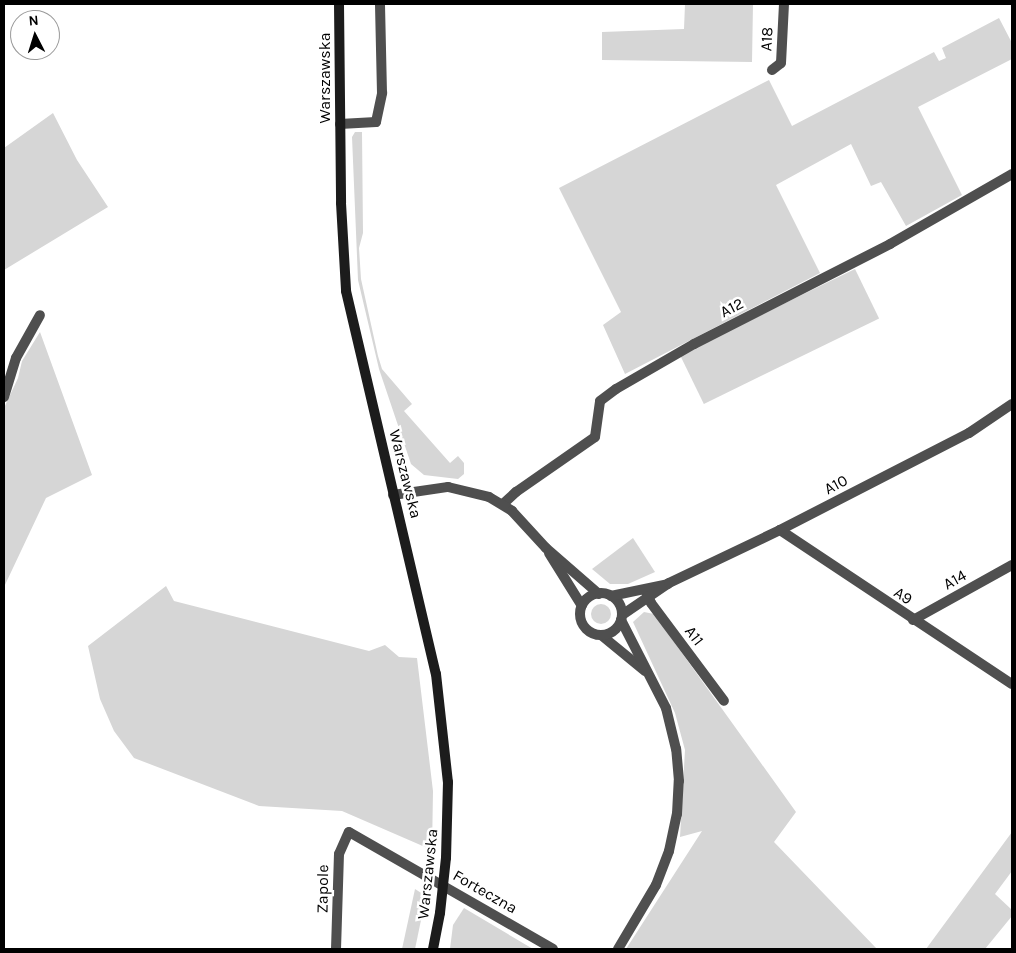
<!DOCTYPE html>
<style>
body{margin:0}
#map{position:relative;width:1016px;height:953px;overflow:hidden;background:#fff;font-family:Karla,sans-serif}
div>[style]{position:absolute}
.green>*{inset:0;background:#d6d6d6;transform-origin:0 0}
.round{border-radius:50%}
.minor>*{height:10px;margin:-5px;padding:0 5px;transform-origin:5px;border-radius:5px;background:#4f4f4f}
.tertiary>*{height:10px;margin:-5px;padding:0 5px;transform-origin:5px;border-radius:5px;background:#4f4f4f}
.tertiary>.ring{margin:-5px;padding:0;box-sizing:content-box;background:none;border:10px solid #4f4f4f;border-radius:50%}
.secondary>*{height:10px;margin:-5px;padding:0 5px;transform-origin:5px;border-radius:5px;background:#1c1c1c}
.secondary-bridge>*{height:10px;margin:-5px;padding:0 5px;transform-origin:5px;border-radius:5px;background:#1c1c1c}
span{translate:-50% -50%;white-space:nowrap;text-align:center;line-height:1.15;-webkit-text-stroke:5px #fff;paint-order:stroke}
.street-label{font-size:16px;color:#000}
.frame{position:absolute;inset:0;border:5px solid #000;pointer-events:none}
.north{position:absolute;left:10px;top:10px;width:50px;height:50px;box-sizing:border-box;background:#fff;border:1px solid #999;border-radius:50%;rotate:355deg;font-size:14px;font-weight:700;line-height:20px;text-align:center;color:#000}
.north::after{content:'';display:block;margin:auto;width:18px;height:22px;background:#000;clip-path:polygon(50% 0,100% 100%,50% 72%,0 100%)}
</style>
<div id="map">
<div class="green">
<i style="clip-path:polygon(685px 4px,753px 4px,752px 62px,602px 60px,602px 32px,684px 29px)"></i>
<i style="clip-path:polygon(999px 18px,1012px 43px,1012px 59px,918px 107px,962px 195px,906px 226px,881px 182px,871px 186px,851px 144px,776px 185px,820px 273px,625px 374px,603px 325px,621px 312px,559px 188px,769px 80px,792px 126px,934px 52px,939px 61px,946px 58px,942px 48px)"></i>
<i style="clip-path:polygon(53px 113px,77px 160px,108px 207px,4px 270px,4px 148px)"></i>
<i style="clip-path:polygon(355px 132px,362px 132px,363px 233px,359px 248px,361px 279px,378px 356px,382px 369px,412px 404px,404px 411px,450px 463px,458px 456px,464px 463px,464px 474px,458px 479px,424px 475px,411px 464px,379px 369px,358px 280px,352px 137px)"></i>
<i style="left:855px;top:269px;width:55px;height:195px;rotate:64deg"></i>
<i style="clip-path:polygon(40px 332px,92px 475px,46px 498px,4px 587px,4px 408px,18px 378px,22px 361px)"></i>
<i style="clip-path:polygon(633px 538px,655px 572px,628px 584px,610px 584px,592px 569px)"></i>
<i style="clip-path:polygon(166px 586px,174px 601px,369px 651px,385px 645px,399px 657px,417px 658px,433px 791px,432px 850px,342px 811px,259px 806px,134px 758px,114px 731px,100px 699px,88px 646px)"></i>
<i class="round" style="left:591px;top:604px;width:20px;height:20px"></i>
<i style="clip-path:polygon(644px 612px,654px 614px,796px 812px,774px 842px,877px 949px,626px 949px,702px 831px,680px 837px,685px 750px,675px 713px,633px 622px)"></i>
<i style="clip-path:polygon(1012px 832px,1012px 871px,995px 894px,1012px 910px,1012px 916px,985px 949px,926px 949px)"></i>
<i style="clip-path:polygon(415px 889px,426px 896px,415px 949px,402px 949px)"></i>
<i style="clip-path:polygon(464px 908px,533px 949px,450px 949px,453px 925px)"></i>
</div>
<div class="minor">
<i style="left:772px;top:70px;width:11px;rotate:-38deg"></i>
<i style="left:781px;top:63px;width:59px;rotate:-87.1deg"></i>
<i style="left:340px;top:124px;width:36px;rotate:-3deg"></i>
<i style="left:376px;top:122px;width:30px;rotate:-78deg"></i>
<i style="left:382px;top:93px;width:89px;rotate:-91.3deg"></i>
<i style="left:4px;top:397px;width:41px;rotate:-72.9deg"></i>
<i style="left:16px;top:358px;width:49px;rotate:-60.8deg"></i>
<i style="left:503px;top:504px;width:18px;rotate:-43deg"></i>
<i style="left:516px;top:492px;width:96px;rotate:-34.8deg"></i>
<i style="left:595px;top:437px;width:36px;rotate:-82deg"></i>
<i style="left:600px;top:401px;width:20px;rotate:-37deg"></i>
<i style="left:616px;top:389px;width:90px;rotate:-30deg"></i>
<i style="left:694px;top:344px;width:220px;rotate:-27deg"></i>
<i style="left:890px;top:244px;width:141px;rotate:-29.8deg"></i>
<i style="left:780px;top:530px;width:212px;rotate:-27.2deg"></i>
<i style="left:969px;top:433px;width:52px;rotate:-34deg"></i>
<i style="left:645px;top:590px;width:14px;rotate:65deg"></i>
<i style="left:651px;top:603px;width:122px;rotate:53.3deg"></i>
<i style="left:913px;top:620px;width:113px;rotate:-29.1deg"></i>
<i style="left:601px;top:635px;width:57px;rotate:39.3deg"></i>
<i style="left:336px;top:949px;width:95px;rotate:-88.2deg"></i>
<i style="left:339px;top:854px;width:24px;rotate:-66deg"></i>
<i style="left:349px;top:832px;width:235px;rotate:29.8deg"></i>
<i style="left:618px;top:949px;width:74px;rotate:-59.3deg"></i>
<i style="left:656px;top:885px;width:36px;rotate:-69deg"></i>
<i style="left:669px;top:851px;width:38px;rotate:-78deg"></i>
<i style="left:677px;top:814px;width:33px;rotate:-87deg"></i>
<i style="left:679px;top:781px;width:32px;rotate:-95deg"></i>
<i style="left:676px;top:749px;width:42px;rotate:-103.7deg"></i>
<i style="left:666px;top:708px;width:99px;rotate:-117.1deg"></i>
</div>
<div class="tertiary">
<i style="left:393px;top:495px;width:56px;rotate:-8.3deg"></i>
<i style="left:448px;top:487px;width:42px;rotate:13.7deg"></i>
<i style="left:489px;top:497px;width:27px;rotate:31deg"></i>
<i style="left:512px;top:511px;width:50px;rotate:47.4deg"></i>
<i style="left:546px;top:548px;width:70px;rotate:41deg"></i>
<i style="left:549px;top:553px;width:62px;rotate:58.1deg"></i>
<i class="ring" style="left:580px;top:593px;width:32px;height:32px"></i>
<i style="left:611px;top:596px;width:58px;rotate:-11.9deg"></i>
<i style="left:622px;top:615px;width:57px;rotate:-34.2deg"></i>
<i style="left:669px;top:583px;width:123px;rotate:-25.5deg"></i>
<i style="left:780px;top:530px;width:278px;rotate:33.6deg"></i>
</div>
<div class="secondary">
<i style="left:339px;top:4px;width:199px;rotate:89.4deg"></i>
<i style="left:341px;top:203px;width:88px;rotate:86.7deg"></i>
<i style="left:346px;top:291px;width:393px;rotate:76.8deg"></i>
<i style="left:436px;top:674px;width:109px;rotate:83.7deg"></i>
<i style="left:448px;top:782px;width:76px;rotate:91.5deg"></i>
<i style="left:433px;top:949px;width:37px;rotate:-79deg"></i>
</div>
<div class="secondary-bridge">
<i style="left:440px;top:913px;width:55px;rotate:-83.8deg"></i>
</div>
<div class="street-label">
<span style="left:767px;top:39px;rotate:-87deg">A18</span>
<span style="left:325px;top:78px;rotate:-90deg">Warszawska</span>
<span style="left:732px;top:308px;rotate:-27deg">A12</span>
<span style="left:405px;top:474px;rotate:76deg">Warszawska</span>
<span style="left:836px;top:485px;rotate:-28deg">A10</span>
<span style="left:955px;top:580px;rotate:-29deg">A14</span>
<span style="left:903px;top:596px;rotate:33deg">A9</span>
<span style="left:694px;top:636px;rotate:53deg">A11</span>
<span style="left:428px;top:874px;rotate:-84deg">Warszawska</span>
<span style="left:323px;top:889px;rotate:-89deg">Zapole</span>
<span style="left:485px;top:892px;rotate:30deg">Forteczna</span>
</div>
<div class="frame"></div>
<div class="north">N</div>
</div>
